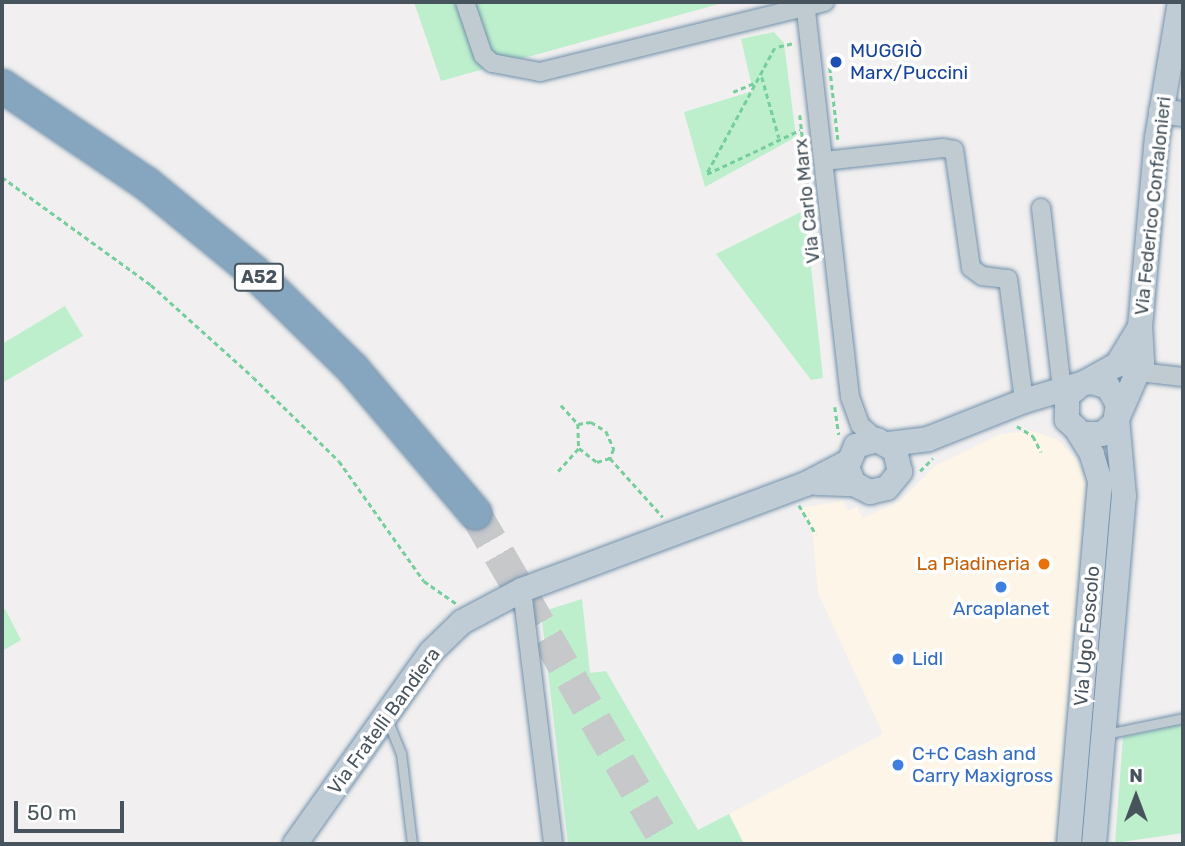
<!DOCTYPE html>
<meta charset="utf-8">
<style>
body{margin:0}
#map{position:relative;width:1185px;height:846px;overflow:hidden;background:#f1efef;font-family:Rubik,sans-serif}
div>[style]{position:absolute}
.commercial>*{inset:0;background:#fcf5e8}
.green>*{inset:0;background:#bdefcd}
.highway-tunnel>*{height:32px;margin-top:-16px;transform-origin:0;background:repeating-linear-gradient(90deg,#c6c8ca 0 32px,transparent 0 48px)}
.path>*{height:2.5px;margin-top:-1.25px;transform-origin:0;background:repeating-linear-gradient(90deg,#75ce9c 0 5px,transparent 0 8.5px)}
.roads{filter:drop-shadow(0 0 2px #7190aa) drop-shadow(0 0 2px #7190aa)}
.lane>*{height:9px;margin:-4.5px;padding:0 4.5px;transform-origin:4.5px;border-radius:4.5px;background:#bfcad1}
.street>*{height:18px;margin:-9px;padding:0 9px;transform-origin:9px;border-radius:9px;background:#bfcad1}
.secondary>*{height:24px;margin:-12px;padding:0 12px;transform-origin:12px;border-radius:12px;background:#bfccd6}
.highway>*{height:32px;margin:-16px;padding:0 16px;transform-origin:16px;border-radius:16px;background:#86a5be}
.dots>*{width:19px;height:19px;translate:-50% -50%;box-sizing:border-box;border:4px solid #fff;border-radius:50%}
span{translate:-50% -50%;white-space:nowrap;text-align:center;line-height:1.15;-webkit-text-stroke:7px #fff;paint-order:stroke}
.shield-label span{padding:2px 5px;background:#fff;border:2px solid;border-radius:5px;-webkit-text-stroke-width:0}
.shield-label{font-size:18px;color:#47545d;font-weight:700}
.transit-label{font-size:19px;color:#164399}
.left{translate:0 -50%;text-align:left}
.street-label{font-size:19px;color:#47545d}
.food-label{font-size:19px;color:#c56008}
.right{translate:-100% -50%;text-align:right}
.shop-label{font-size:19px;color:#366cbe}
.frame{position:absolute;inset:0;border:4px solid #47545d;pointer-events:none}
.north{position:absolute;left:1101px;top:762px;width:70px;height:70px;-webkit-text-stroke:5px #fff;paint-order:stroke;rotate:0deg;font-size:19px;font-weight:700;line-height:28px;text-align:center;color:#47545d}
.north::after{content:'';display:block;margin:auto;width:24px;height:32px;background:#47545d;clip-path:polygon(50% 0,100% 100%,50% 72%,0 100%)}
.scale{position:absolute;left:14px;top:801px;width:110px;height:32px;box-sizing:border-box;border:4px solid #47545d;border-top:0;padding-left:9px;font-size:21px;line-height:24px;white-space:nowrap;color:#47545d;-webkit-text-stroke:5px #fff;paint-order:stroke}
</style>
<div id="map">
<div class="commercial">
<i style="clip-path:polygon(1033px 431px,1058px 440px,1076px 459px,1086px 480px,1056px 844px,744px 844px,729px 814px,883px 734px,818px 593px,812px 528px,800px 508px,843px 501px,848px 511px,857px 507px,863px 518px,900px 501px,935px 466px,1000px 434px)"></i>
</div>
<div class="green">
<i style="clip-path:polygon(414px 2px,726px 2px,441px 81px)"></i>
<i style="clip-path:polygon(774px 32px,784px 43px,796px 137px,705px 187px,684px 112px,753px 91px,741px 39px)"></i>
<i style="clip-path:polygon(805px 210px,823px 378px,811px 380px,716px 254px)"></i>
<i style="clip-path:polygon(65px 306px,83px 336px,2px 383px,2px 344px)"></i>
<i style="clip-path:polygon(582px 599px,590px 673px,606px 671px,698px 830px,729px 814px,744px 844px,568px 844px,541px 612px)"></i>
<i style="clip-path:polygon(5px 609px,21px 640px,2px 651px,2px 610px)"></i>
<i style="clip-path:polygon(1183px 724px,1183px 833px,1115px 843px,1123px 737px)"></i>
</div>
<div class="highway-tunnel">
<i style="left:475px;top:513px;width:383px;rotate:59.9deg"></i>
</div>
<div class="path">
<i style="left:792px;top:44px;width:17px;rotate:167deg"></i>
<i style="left:775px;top:48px;width:143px;rotate:118.4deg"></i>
<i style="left:707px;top:174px;width:103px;rotate:-25.3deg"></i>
<i style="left:829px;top:59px;width:81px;rotate:83.6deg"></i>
<i style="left:762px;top:77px;width:63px;rotate:74.4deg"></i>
<i style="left:733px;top:92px;width:26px;rotate:-23deg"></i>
<i style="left:800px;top:115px;width:126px;rotate:83.6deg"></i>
<i style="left:2px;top:177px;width:184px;rotate:35.9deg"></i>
<i style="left:151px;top:285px;width:137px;rotate:42deg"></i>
<i style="left:253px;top:377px;width:120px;rotate:44.3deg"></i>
<i style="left:339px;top:461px;width:147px;rotate:54.7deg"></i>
<i style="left:424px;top:581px;width:39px;rotate:35deg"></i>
<i style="left:561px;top:405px;width:25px;rotate:48deg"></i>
<i style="left:578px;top:424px;width:13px;rotate:-9deg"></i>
<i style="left:591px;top:422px;width:17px;rotate:31deg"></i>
<i style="left:606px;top:431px;width:20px;rotate:66deg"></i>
<i style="left:614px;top:449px;width:10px;rotate:114deg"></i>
<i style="left:610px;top:458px;width:79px;rotate:48.1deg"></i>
<i style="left:835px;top:407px;width:28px;rotate:82deg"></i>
<i style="left:578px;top:424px;width:24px;rotate:88deg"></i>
<i style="left:579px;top:448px;width:23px;rotate:38deg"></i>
<i style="left:597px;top:462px;width:14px;rotate:-17deg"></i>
<i style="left:1017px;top:426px;width:19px;rotate:32deg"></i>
<i style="left:1033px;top:436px;width:18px;rotate:63deg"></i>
<i style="left:558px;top:471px;width:31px;rotate:-48deg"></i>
<i style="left:920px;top:471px;width:18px;rotate:-45deg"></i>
<i style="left:799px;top:505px;width:34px;rotate:60deg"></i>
</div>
<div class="roads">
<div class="lane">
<i style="left:387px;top:719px;width:37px;rotate:68deg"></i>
<i style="left:401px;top:753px;width:92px;rotate:83.1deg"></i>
<i style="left:1106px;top:734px;width:79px;rotate:-11.7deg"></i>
</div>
<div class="street">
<i style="left:465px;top:2px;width:56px;rotate:71.2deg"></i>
<i style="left:483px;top:55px;width:12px;rotate:42deg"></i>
<i style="left:492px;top:63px;width:49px;rotate:10.6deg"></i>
<i style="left:540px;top:72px;width:293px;rotate:-13.8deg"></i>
<i style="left:805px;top:2px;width:398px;rotate:83.5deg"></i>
<i style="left:850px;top:397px;width:30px;rotate:70deg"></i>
<i style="left:860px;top:425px;width:23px;rotate:41deg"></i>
<i style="left:824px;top:161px;width:120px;rotate:-6.2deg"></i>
<i style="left:943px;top:148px;width:11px;rotate:10deg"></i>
<i style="left:954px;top:150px;width:119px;rotate:81.8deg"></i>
<i style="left:971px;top:268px;width:14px;rotate:36deg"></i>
<i style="left:982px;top:276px;width:26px;rotate:7deg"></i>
<i style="left:1008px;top:279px;width:123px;rotate:82.5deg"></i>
<i style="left:1041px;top:208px;width:192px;rotate:83.4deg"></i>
<i style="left:1139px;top:372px;width:44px;rotate:6.5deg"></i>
<i style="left:522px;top:590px;width:256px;rotate:83deg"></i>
</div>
<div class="secondary">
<i style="left:1161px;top:111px;width:22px;rotate:8deg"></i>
<i style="left:1084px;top:383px;width:38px;rotate:-29deg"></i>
<i style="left:1117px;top:365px;width:44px;rotate:-58.8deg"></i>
<i style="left:1118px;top:417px;width:60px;rotate:-66.4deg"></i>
<i style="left:1142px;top:362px;width:35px;rotate:-93deg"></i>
<i style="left:1140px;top:327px;width:190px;rotate:-84.9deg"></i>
<i style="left:1157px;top:138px;width:138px;rotate:-80.4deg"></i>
<i style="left:889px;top:444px;width:39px;rotate:-7deg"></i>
<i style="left:928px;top:439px;width:103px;rotate:-21.6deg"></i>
<i style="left:1024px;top:401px;width:63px;rotate:-16.7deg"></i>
<i style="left:1084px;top:383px;width:8px;rotate:-7deg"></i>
<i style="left:1092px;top:382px;width:17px;rotate:17deg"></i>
<i style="left:1108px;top:387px;width:20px;rotate:60deg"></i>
<i style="left:1118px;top:404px;width:19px;rotate:99deg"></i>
<i style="left:1115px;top:423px;width:17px;rotate:140deg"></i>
<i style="left:1102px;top:434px;width:20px;rotate:180deg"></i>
<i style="left:1082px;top:434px;width:21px;rotate:-137deg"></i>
<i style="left:1067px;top:420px;width:24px;rotate:-90deg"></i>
<i style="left:1067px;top:396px;width:19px;rotate:-39deg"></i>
<i style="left:817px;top:483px;width:37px;rotate:2deg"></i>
<i style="left:854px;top:484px;width:18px;rotate:27deg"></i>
<i style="left:870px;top:492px;width:17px;rotate:-13deg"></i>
<i style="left:887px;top:488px;width:21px;rotate:-51deg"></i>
<i style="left:900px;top:472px;width:23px;rotate:-103deg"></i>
<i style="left:895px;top:450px;width:21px;rotate:-151deg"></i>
<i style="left:877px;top:440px;width:22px;rotate:164deg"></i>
<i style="left:856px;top:446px;width:23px;rotate:113deg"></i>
<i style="left:847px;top:467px;width:18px;rotate:68deg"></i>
<i style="left:295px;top:844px;width:235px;rotate:-54.7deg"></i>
<i style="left:431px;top:652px;width:43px;rotate:-44.1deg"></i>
<i style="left:462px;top:622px;width:68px;rotate:-28.1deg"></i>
<i style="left:522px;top:590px;width:303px;rotate:-20.5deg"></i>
<i style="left:806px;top:484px;width:47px;rotate:-27.6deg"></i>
<i style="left:1069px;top:844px;width:364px;rotate:-85.1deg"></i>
<i style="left:1100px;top:481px;width:28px;rotate:-107deg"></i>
<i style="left:1092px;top:454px;width:26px;rotate:-122deg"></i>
<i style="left:1094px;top:844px;width:349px;rotate:-85.1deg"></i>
<i style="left:1124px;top:496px;width:77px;rotate:-95.2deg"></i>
</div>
<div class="highway">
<i style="left:2px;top:86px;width:175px;rotate:34.1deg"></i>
<i style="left:147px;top:184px;width:139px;rotate:39.4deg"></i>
<i style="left:254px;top:272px;width:139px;rotate:44.4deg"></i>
<i style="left:353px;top:369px;width:189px;rotate:49.7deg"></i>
</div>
</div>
<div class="dots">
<i style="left:836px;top:62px;background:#1a4fb4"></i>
<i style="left:1044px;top:564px;background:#e8710a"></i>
<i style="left:1001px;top:587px;background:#3f7fe0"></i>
<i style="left:898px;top:659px;background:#3f7fe0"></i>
<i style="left:898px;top:765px;background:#3f7fe0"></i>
</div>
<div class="shield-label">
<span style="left:259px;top:277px">A52</span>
</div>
<div class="transit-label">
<span class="left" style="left:850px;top:62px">MUGGIÒ<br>Marx/Puccini</span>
</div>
<div class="street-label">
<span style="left:807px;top:201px;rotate:-96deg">Via Carlo Marx</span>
<span style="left:1153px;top:206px;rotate:-84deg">Via Federico Confalonieri</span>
<span style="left:1087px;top:636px;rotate:-85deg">Via Ugo Foscolo</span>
<span style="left:384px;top:721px;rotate:-54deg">Via Fratelli Bandiera</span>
</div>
<div class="food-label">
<span class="right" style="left:1030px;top:564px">La Piadineria</span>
</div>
<div class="shop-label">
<span style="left:1001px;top:609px">Arcaplanet</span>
<span class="left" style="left:912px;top:659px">Lidl</span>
<span class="left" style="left:912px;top:765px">C+C Cash and<br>Carry Maxigross</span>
</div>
<div class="frame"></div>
<div class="north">N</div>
<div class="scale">50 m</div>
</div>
